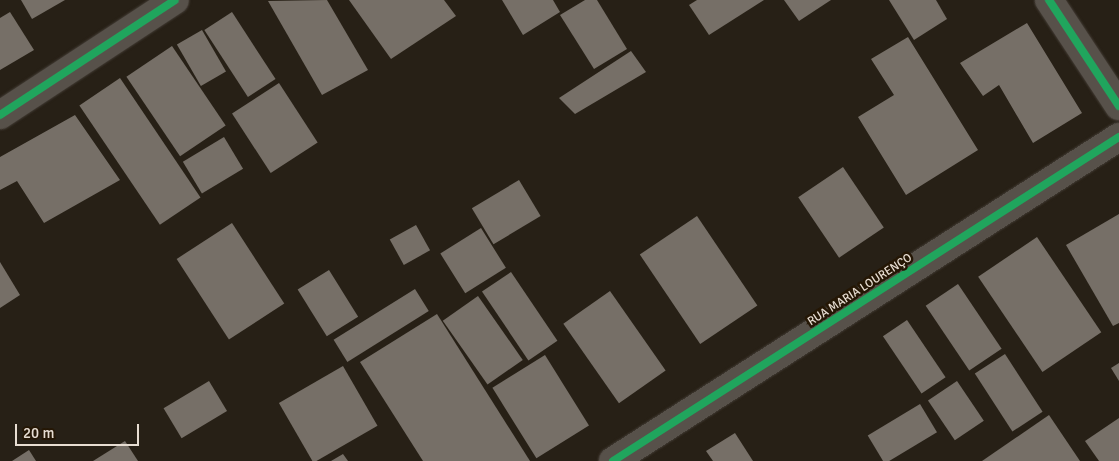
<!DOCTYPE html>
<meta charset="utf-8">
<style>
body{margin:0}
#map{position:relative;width:1119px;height:461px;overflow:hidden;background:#272016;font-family:Signika,sans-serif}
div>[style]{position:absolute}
.building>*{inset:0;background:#766f67;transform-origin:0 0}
.roads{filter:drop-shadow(0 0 1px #433c35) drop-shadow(0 0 1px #433c35)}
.minor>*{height:28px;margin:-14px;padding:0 14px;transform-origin:14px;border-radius:14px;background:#57514a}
.cycleway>*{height:8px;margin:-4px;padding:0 4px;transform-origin:4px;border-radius:4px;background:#20a55d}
span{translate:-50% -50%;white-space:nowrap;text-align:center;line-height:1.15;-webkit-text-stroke:5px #251705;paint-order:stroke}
.street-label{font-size:12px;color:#e7ddd2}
.scale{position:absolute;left:15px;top:424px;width:124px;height:22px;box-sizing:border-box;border:2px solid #e7ddd2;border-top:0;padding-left:6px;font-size:15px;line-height:18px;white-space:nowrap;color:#e7ddd2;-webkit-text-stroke:4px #251705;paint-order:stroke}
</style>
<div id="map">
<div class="building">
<i style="clip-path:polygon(21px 0,65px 0,32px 19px)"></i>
<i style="clip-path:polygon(327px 0,368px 70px,322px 95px,268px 1px)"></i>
<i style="clip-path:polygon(349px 0,444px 0,456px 16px,391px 59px)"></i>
<i style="clip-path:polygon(502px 0,553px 0,560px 12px,523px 35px)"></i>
<i style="clip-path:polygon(585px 0,597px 0,627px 49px,594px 69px,560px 15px)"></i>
<i style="clip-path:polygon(697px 0,764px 0,709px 35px,689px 5px)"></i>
<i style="clip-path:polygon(784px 0,831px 0,799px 21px)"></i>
<i style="clip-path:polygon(889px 0,936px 0,947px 19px,914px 40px)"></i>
<i style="clip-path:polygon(10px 12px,34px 50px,0 70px,0 18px)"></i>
<i style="left:232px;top:12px;width:80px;height:33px;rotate:57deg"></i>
<i style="clip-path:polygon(1027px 23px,1082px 113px,1033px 143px,999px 85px,983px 96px,960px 63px)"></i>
<i style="left:202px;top:30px;width:48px;height:29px;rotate:60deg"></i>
<i style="clip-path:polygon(908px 37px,978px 150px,906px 195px,858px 117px,894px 95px,871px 59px)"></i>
<i style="left:172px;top:46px;width:96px;height:55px;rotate:56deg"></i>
<i style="clip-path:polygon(631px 51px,646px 72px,575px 114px,559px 98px)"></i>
<i style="left:120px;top:78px;width:144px;height:49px;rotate:56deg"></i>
<i style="left:279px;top:83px;width:71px;height:56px;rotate:57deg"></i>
<i style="clip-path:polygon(75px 115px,120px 180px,44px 223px,17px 181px,0 190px,0 157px)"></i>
<i style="left:224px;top:137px;width:37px;height:48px;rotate:59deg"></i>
<i style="left:843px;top:167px;width:73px;height:54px;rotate:56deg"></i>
<i style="left:519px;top:180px;width:42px;height:55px;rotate:59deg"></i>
<i style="clip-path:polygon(1119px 214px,1119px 323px,1113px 326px,1066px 245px)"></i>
<i style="left:697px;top:216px;width:108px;height:69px;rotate:56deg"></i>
<i style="left:232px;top:223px;width:96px;height:66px;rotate:57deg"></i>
<i style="left:416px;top:225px;width:29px;height:30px;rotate:61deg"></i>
<i style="left:481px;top:228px;width:47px;height:48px;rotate:58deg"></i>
<i style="left:1037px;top:237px;width:115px;height:71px;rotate:56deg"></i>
<i style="clip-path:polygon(0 262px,20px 295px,0 308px)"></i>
<i style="left:329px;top:270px;width:55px;height:37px;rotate:58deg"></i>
<i style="left:511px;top:272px;width:83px;height:35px;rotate:56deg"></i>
<i style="left:958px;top:284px;width:78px;height:39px;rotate:56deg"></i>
<i style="left:415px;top:289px;width:26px;height:96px;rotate:58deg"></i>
<i style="left:610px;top:291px;width:97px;height:57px;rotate:55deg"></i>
<i style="left:478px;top:296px;width:78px;height:43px;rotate:55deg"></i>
<i style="clip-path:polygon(437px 314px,530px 461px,423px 461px,360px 362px)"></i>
<i style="left:907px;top:320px;width:69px;height:29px;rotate:56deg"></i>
<i style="left:1005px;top:354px;width:69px;height:36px;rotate:57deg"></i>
<i style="left:545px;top:355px;width:83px;height:62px;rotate:58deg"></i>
<i style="clip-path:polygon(1119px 363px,1119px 381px,1111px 368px)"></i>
<i style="left:343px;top:366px;width:69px;height:74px;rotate:60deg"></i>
<i style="left:209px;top:381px;width:35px;height:53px;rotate:59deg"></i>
<i style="left:957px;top:381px;width:48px;height:35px;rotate:56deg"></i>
<i style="left:920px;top:404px;width:33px;height:61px;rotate:59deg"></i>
<i style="clip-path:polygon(1049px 415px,1080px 461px,982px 461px)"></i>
<i style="clip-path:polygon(1119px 418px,1119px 461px,1099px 461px,1085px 441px)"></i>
<i style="clip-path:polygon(735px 433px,753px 461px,713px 461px,706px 451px)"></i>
<i style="clip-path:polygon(125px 441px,138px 461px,93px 461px)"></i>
<i style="clip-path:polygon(29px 450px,36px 461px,12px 461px)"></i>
<i style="clip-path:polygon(343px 454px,348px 461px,331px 461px)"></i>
</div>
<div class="roads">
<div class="minor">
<i style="left:1049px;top:0;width:127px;rotate:56.6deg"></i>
<i style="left:0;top:115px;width:209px;rotate:-33.3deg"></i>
<i style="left:613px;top:461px;width:601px;rotate:-32.63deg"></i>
</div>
</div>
<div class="cycleway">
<i style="left:1049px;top:0;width:127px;rotate:56.6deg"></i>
<i style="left:0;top:115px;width:209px;rotate:-33.3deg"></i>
<i style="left:613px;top:461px;width:601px;rotate:-32.63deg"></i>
</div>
<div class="street-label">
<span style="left:860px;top:290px;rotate:-33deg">RUA MARIA LOURENÇO</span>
</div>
<div class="scale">20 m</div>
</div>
